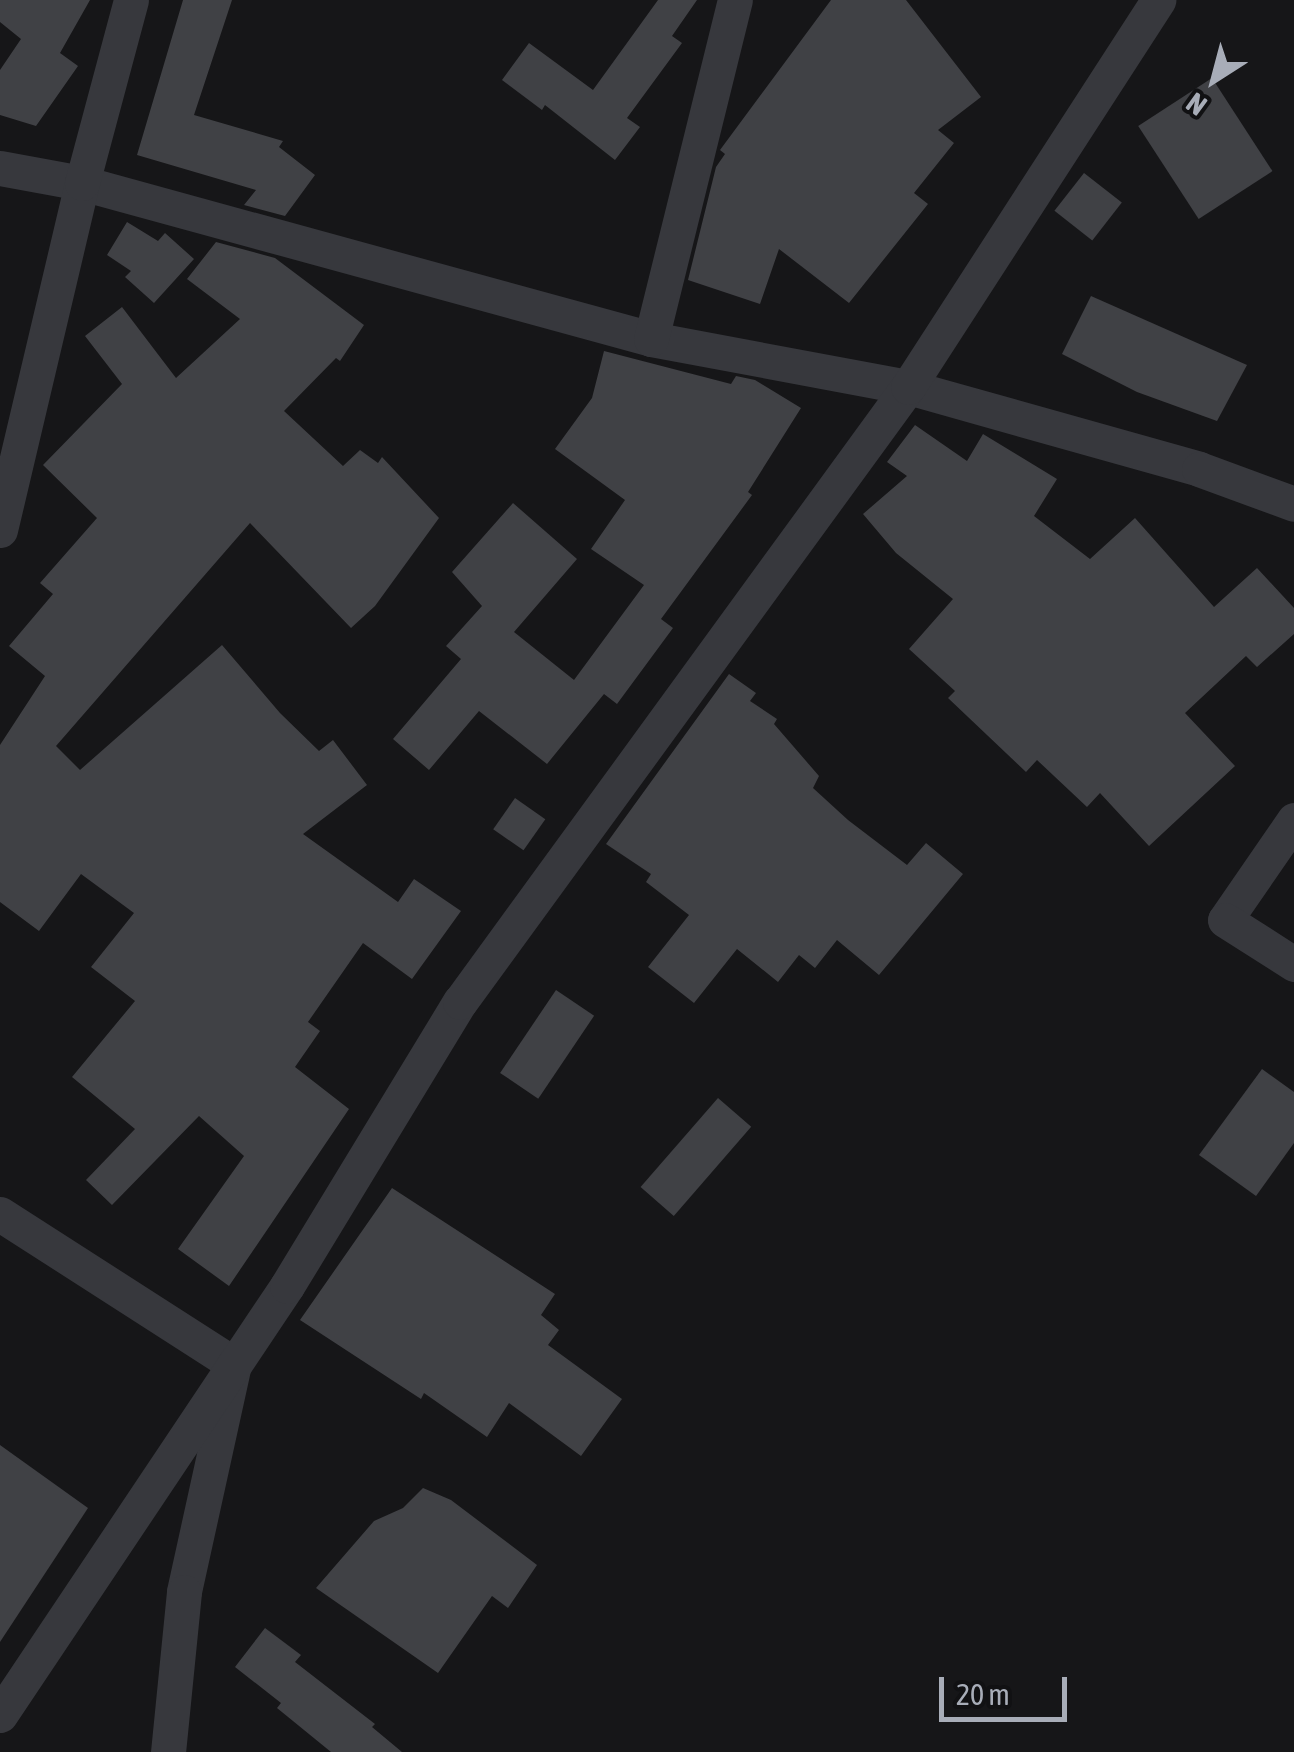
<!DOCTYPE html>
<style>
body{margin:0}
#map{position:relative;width:1294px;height:1752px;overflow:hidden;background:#161618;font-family:"Asap Condensed",sans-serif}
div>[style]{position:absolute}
.building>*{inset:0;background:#404145;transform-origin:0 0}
.minor>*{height:35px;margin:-17.5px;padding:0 17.5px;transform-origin:17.5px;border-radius:17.5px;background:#37383d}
span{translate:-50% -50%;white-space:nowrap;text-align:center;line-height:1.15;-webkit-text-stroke:9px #111113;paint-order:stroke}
.north{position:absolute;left:1164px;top:30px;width:100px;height:100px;-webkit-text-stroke:8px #111113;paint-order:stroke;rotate:216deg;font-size:28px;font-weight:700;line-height:40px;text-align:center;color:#a8adb8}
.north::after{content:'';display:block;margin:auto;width:35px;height:45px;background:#a8adb8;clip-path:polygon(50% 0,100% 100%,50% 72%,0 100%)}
.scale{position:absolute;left:939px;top:1677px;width:128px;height:45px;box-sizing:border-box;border:5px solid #a8adb8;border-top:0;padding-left:12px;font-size:30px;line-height:35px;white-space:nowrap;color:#a8adb8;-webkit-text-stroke:8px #111113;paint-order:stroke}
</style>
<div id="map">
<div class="building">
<i style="clip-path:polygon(0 0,90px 0,60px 53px,78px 66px,36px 126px,0 115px,0 70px,21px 39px,0 22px)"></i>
<i style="clip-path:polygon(183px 0,232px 0,194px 115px,283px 141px,279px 147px,315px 175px,285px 216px,244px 205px,256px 190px,137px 155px)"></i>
<i style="clip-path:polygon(658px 0,697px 0,672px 36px,682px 43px,627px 118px,640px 127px,615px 160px,545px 105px,542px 110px,502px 80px,529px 43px,593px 90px)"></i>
<i style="clip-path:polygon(831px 0,906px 0,981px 97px,938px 130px,954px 143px,914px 193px,928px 204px,849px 303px,779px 249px,760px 304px,688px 280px,716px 167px,725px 154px,720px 150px)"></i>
<i style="left:1212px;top:78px;width:111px;height:88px;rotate:57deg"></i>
<i style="left:1084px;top:173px;width:48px;height:48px;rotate:38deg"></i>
<i style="clip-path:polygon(127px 222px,158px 241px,165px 233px,194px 259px,154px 303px,125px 277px,131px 271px,107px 255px)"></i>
<i style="clip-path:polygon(216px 242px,275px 258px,364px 325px,340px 361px,336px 358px,284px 411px,343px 466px,360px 450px,378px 463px,382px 457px,439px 518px,375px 606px,351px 628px,250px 523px,56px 746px,80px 770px,222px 645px,280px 713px,319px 751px,333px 740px,367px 785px,303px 834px,398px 902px,414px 879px,461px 911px,412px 979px,363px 943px,308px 1022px,320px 1031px,295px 1067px,349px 1109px,229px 1286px,178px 1249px,244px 1156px,199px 1116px,112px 1205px,86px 1180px,135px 1129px,72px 1077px,135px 1001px,91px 967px,134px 913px,81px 874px,39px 931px,0 902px,0 745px,45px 676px,9px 646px,53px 594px,40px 583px,97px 518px,43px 465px,122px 384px,85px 336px,122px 307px,176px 378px,240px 319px,187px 279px)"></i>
<i style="clip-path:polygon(1091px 296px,1247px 365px,1217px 421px,1137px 392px,1062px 354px)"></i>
<i style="clip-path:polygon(604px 351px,731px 384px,736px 376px,755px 380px,801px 408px,748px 492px,752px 495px,661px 619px,673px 628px,617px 704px,604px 694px,547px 764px,479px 711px,429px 770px,393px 739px,461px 659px,446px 646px,482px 606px,452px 572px,513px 503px,577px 559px,514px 632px,574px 680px,644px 585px,591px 549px,625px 500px,555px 449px,592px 398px)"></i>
<i style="clip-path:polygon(915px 425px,967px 461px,983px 434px,1057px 479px,1034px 516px,1090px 559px,1135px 518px,1214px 607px,1257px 568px,1294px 608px,1294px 634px,1257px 667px,1246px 656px,1185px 713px,1235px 766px,1149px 846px,1100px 793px,1087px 807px,1037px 760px,1026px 772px,948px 698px,955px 691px,909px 649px,953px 599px,896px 553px,863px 514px,907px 476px,887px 462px)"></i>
<i style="clip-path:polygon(729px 674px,756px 693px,750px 701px,777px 719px,774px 724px,819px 776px,813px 788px,848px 820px,907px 865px,926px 843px,963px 874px,879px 975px,837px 940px,815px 968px,799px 955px,778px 982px,737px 949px,694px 1003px,648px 967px,689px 915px,646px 882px,651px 874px,606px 844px)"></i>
<i style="left:515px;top:798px;width:37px;height:38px;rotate:35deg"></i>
<i style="left:556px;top:990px;width:46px;height:100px;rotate:34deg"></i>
<i style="clip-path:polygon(1262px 1069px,1294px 1092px,1294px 1143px,1256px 1196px,1199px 1155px)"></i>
<i style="left:718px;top:1098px;width:44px;height:118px;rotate:41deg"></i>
<i style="clip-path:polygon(392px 1188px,555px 1294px,541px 1315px,559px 1330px,548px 1345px,622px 1399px,581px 1456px,509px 1403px,487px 1437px,424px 1393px,421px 1399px,300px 1320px)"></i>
<i style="clip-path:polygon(0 1445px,88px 1508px,0 1642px)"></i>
<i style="clip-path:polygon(423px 1488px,451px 1500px,537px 1565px,508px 1608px,492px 1596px,438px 1673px,316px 1588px,374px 1521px,403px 1508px)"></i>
<i style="clip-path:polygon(265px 1628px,301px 1655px,295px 1662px,375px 1724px,372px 1727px,402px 1752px,331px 1752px,277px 1708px,281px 1703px,235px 1667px)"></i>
</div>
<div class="minor">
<i style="left:0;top:168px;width:83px;rotate:10.4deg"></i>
<i style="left:82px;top:183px;width:590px;rotate:15.33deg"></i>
<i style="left:651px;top:339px;width:261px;rotate:10.6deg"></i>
<i style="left:908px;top:387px;width:302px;rotate:15.7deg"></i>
<i style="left:1199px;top:469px;width:101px;rotate:20.2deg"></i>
<i style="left:651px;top:339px;width:349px;rotate:-76.1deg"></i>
<i style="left:0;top:530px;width:357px;rotate:-76.7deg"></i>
<i style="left:82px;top:183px;width:189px;rotate:-75deg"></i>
<i style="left:1294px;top:820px;width:121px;rotate:124.6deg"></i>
<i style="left:1225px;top:920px;width:82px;rotate:32.5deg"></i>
<i style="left:0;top:1214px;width:278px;rotate:32.7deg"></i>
<i style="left:234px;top:1364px;width:233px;rotate:102.4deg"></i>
<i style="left:184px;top:1592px;width:161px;rotate:95.7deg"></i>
<i style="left:0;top:1715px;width:516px;rotate:-56.22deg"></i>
<i style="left:287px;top:1286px;width:333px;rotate:-58.7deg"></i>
<i style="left:460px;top:1002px;width:761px;rotate:-53.93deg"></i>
<i style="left:908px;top:387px;width:461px;rotate:-57.1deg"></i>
</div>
<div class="north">N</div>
<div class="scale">20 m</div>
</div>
